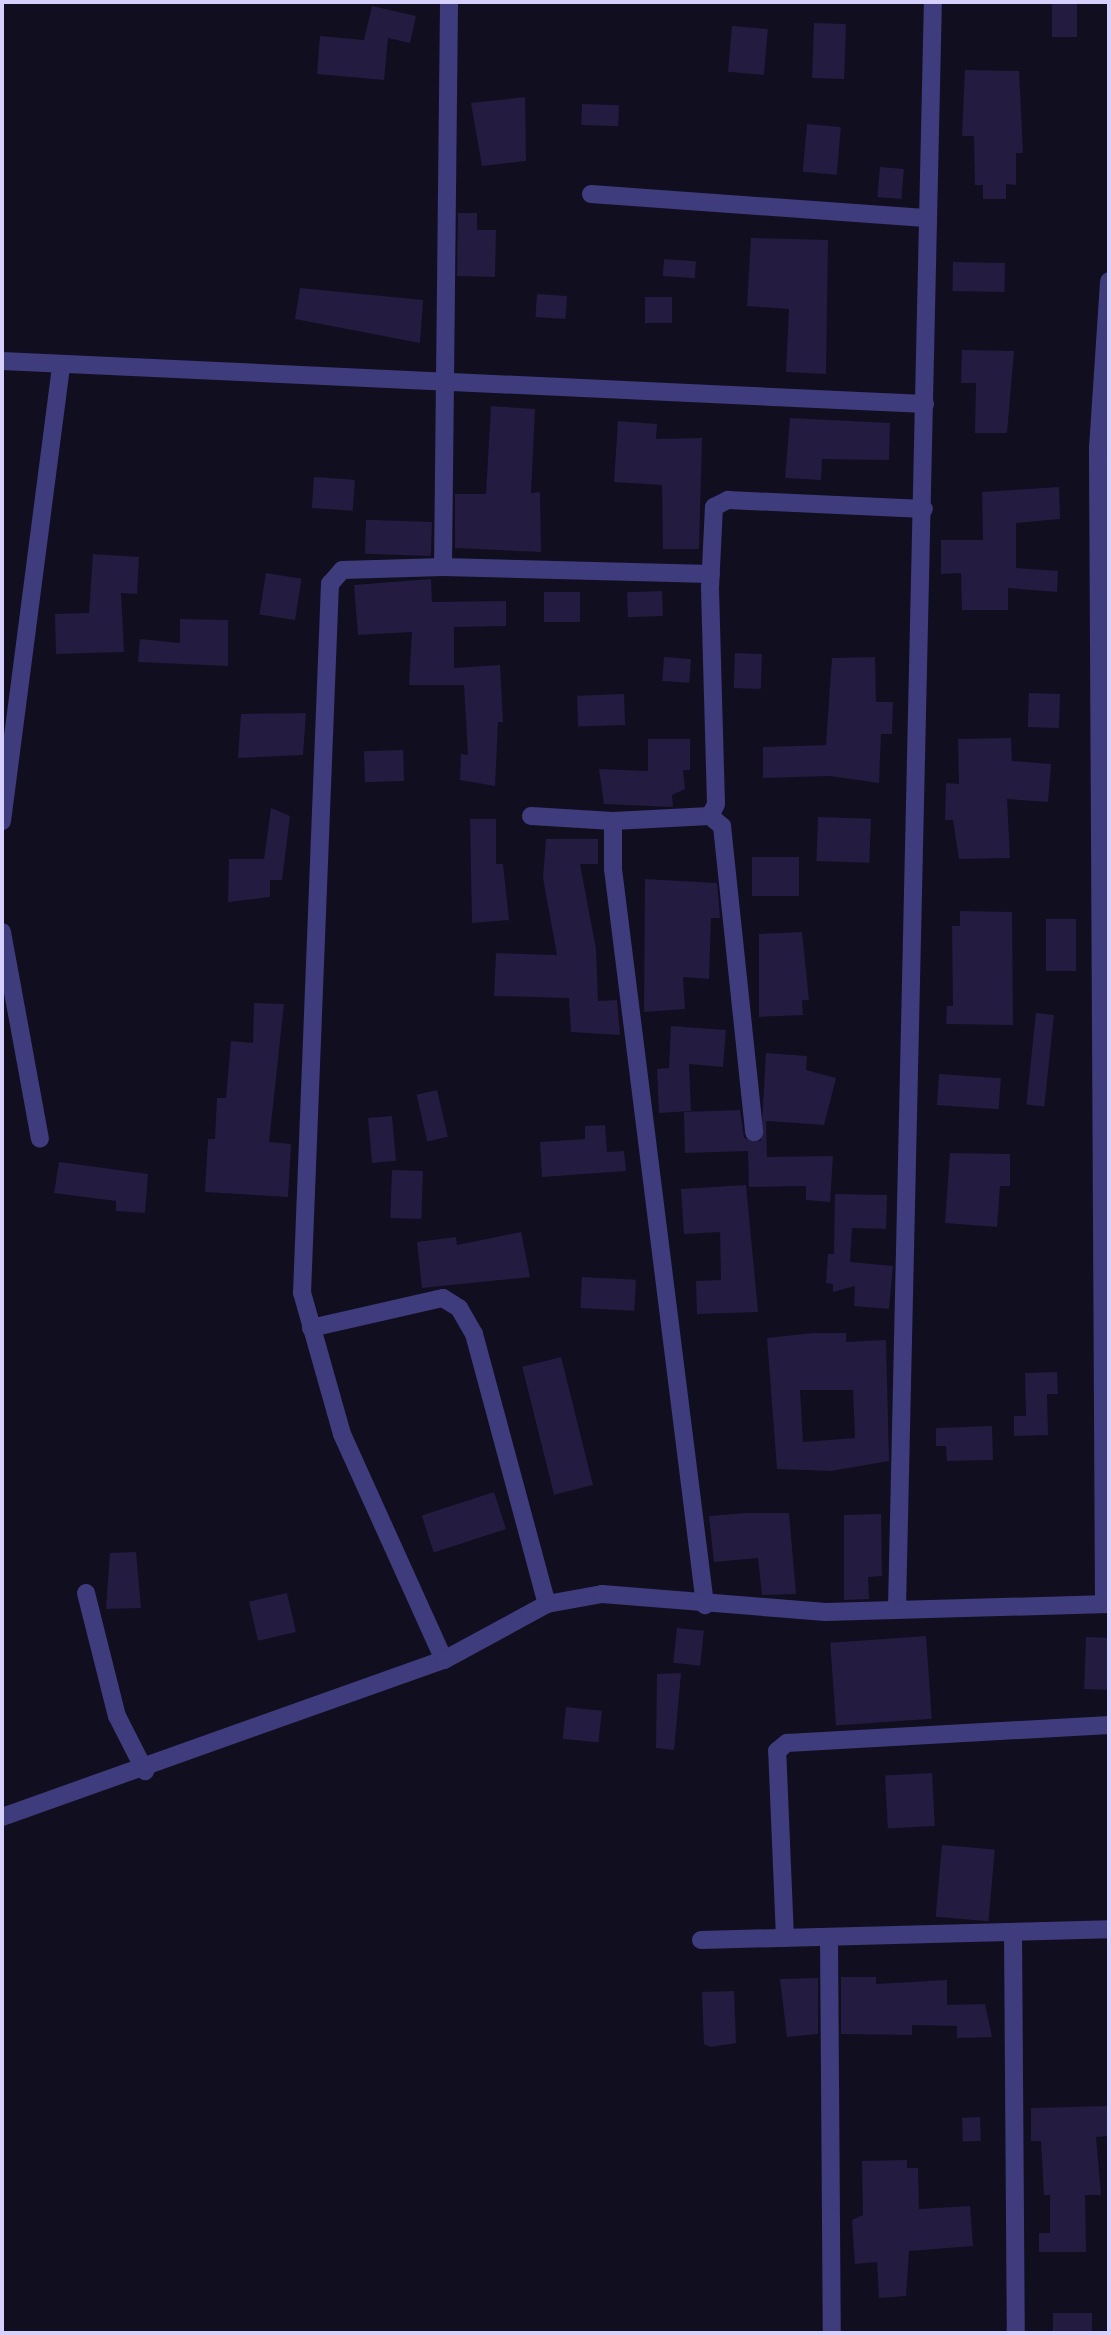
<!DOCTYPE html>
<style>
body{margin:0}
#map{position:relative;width:1111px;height:2335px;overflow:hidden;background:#110e20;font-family:Karla,sans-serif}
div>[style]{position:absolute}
.building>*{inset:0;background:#231b40;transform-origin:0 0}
.minor>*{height:18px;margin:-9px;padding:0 9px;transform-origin:9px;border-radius:9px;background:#3e3c7c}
span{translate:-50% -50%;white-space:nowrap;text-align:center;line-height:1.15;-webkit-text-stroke:7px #110e20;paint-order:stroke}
.frame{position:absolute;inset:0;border:4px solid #d5d0fc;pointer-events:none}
</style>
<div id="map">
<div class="building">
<i style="left:1052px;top:2px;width:25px;height:35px"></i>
<i style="clip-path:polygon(372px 6px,416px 16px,410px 43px,388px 38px,384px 80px,317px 74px,320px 36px,364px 40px)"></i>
<i style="left:814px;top:23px;width:32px;height:55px;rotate:2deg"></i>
<i style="left:732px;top:26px;width:36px;height:46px;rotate:5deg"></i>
<i style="clip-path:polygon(965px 70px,1019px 71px,1023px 153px,1016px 153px,1016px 185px,1006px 184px,1006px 199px,983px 199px,983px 185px,975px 185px,974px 136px,962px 136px)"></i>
<i style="clip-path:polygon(525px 97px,526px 161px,482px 166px,471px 103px)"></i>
<i style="left:582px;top:104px;width:37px;height:21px;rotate:2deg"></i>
<i style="left:807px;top:124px;width:34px;height:48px;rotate:5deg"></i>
<i style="left:880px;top:167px;width:24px;height:30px;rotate:5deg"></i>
<i style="clip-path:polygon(458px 213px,477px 213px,477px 230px,496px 230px,495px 277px,457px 276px)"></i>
<i style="clip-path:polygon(751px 238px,828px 240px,826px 374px,786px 372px,789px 309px,747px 306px)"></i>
<i style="left:664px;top:259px;width:32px;height:17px;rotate:4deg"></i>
<i style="left:953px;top:262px;width:52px;height:29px;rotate:1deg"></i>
<i style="clip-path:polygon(300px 288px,423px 300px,420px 343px,295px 319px)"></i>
<i style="left:537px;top:294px;width:30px;height:23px;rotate:4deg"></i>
<i style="left:645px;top:297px;width:27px;height:26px"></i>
<i style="clip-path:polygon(962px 350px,1014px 351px,1007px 433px,975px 433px,976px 383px,961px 383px)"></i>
<i style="clip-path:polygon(491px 406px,535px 409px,531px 493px,540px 492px,541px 552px,455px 548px,455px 494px,486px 494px)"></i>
<i style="clip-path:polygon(790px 418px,890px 423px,889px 460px,822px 459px,821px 480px,785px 478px)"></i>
<i style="clip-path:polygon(618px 421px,657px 424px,656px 439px,702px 438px,699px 549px,663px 549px,662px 485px,614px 482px)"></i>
<i style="left:314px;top:477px;width:41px;height:31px;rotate:4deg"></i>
<i style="clip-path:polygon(1059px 487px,1060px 519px,1016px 523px,1016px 568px,1058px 571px,1057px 592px,1008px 588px,1008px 610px,962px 610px,961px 573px,941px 574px,941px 540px,983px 540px,982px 492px)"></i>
<i style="left:432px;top:522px;width:34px;height:66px;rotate:92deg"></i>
<i style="clip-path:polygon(93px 554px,139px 557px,137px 594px,121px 593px,124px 652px,56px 654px,55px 614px,89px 613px)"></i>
<i style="left:266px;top:573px;width:36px;height:42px;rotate:9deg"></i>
<i style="clip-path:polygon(431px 579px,432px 602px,506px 601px,506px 626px,454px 627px,454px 668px,500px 665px,503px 722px,498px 722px,495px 786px,460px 780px,461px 754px,468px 755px,464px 685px,409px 685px,412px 632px,358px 635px,354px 585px)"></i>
<i style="left:662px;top:591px;width:25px;height:35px;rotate:88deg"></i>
<i style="left:544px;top:592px;width:36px;height:30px"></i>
<i style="clip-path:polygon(180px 619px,228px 620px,228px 666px,138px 662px,140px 639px,180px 643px)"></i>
<i style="left:735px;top:653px;width:27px;height:35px;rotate:2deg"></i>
<i style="left:664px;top:657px;width:27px;height:24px;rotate:4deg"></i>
<i style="clip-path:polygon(875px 657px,876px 702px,893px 702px,892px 734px,881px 734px,879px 783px,830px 776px,763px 778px,763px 747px,826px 745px,832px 658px)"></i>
<i style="left:1029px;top:693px;width:31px;height:34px;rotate:2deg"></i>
<i style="left:624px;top:694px;width:31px;height:47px;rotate:88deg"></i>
<i style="clip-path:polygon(306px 713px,303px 755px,238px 758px,241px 714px)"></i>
<i style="clip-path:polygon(1011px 738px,1012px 761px,1051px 764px,1048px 802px,1007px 799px,1010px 858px,959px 859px,953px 820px,945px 820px,946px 783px,959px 784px,958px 739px)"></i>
<i style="clip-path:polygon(648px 739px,690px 739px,690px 770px,683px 770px,685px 789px,672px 795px,673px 807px,604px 804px,599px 769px,648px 771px)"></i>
<i style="left:403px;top:750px;width:31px;height:39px;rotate:88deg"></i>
<i style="clip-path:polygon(271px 808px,290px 816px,282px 880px,270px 880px,270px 897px,228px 902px,229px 859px,264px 859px)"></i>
<i style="left:818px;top:817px;width:53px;height:44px;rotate:2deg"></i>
<i style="clip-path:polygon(470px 819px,496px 819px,496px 864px,503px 864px,509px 920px,472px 923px)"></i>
<i style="clip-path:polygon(546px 839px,598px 839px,598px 864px,580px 864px,596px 949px,598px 1001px,617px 1000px,620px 1035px,571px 1032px,569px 998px,494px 996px,496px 953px,557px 955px,543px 878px)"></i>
<i style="left:752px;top:857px;width:47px;height:39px"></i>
<i style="clip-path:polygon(645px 879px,717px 883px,720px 918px,711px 918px,709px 979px,683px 977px,685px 1009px,644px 1012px)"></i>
<i style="clip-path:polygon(960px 911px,1012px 912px,1013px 1025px,946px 1024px,947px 1006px,953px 1006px,952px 926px,960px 926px)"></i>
<i style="left:1046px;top:919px;width:30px;height:52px"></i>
<i style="clip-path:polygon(802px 932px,809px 1000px,802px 1000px,803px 1015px,759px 1017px,759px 934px)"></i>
<i style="clip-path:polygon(254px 1003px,284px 1004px,269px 1142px,291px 1144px,288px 1197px,205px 1192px,208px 1139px,215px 1139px,217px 1098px,226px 1098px,231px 1041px,253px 1043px)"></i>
<i style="left:1036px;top:1013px;width:18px;height:92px;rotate:6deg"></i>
<i style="clip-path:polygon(671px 1026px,726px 1030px,723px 1067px,689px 1064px,691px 1111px,659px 1113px,657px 1069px,669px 1068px)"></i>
<i style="clip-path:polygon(766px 1053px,807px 1056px,806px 1070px,836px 1078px,824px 1125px,766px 1121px,767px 1157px,833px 1156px,830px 1202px,806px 1200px,806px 1186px,749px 1187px,748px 1151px,685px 1153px,684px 1112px,740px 1110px,744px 1138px,761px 1141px)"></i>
<i style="left:939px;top:1074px;width:62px;height:31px;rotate:4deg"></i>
<i style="left:437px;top:1090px;width:48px;height:21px;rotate:77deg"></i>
<i style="left:392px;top:1116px;width:45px;height:24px;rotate:85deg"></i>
<i style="clip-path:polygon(605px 1125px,607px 1152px,624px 1151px,626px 1171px,542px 1177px,540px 1142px,585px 1139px,585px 1126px)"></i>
<i style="clip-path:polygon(950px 1153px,1010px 1154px,1010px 1186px,1000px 1186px,997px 1227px,945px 1223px)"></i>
<i style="clip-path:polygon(59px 1162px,148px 1174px,145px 1213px,116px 1211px,116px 1201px,54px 1193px)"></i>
<i style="left:392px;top:1170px;width:31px;height:48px;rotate:2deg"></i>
<i style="clip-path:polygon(746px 1185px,758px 1312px,697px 1314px,696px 1281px,721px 1280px,720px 1232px,684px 1234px,681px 1189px)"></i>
<i style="clip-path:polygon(835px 1194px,887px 1195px,886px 1229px,852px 1228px,850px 1262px,893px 1266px,889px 1309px,854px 1306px,855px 1286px,833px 1292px,833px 1284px,826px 1283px,828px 1254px,834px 1254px)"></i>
<i style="clip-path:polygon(521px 1232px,530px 1277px,422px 1288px,417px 1242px,456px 1237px,457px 1245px)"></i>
<i style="left:582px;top:1277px;width:54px;height:31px;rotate:3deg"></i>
<i style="clip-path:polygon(evenodd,813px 1333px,846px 1333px,846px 1342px,886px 1340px,889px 1461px,831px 1471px,777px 1469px,767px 1338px,813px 1333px,800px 1390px,853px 1390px,855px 1438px,803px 1442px,800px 1390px)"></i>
<i style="left:561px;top:1357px;width:132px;height:40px;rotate:76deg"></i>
<i style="clip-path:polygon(1057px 1372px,1058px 1394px,1047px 1394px,1048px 1435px,1014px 1436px,1014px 1416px,1026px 1416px,1025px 1373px)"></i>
<i style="clip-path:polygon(992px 1426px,993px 1460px,947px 1461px,946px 1446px,936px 1446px,936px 1428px)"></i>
<i style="left:494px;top:1492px;width:39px;height:76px;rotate:72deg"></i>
<i style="clip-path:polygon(747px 1513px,789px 1513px,796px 1594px,762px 1595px,758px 1558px,714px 1562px,709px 1516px)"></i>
<i style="clip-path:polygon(881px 1514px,882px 1576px,868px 1577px,869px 1599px,844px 1600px,844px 1515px)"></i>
<i style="clip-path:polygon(136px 1552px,141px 1608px,106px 1609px,110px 1553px)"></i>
<i style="left:287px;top:1593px;width:40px;height:39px;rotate:77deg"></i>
<i style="left:677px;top:1628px;width:27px;height:35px;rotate:6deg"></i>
<i style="left:926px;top:1636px;width:83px;height:96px;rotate:86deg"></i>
<i style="left:1086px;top:1637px;width:23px;height:52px;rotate:2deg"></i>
<i style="clip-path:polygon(681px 1673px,674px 1750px,656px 1748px,657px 1674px)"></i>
<i style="left:566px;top:1707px;width:36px;height:32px;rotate:6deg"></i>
<i style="left:932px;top:1773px;width:53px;height:47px;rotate:87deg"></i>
<i style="left:942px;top:1845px;width:53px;height:72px;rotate:5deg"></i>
<i style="clip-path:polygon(841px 1977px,876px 1977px,876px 1984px,947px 1980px,947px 2005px,985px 2004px,992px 2037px,957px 2038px,957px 2026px,912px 2025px,912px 2035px,841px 2034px)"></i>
<i style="clip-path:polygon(818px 1978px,818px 2034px,787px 2037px,780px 1979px)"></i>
<i style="clip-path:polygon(734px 1991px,736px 2043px,711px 2047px,704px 2044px,702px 1992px)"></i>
<i style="clip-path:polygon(1109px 2106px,1109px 2136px,1096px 2137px,1101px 2195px,1085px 2195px,1086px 2252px,1039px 2252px,1039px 2233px,1050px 2233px,1050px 2195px,1044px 2195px,1041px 2141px,1031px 2141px,1031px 2108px)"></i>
<i style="left:980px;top:2117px;width:24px;height:18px;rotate:88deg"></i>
<i style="clip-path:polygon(907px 2160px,907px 2168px,918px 2168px,919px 2209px,970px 2206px,973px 2246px,909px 2251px,906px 2296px,879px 2298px,877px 2262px,855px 2264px,852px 2220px,863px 2215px,862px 2161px)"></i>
<i style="left:1053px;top:2313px;width:39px;height:20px"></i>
</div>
<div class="minor">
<i style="left:591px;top:194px;width:335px;rotate:4.1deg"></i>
<i style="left:2px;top:361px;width:924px;rotate:2.67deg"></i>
<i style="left:443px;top:567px;width:565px;rotate:-89.39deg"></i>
<i style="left:531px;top:816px;width:82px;rotate:3.5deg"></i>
<i style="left:613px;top:821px;width:97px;rotate:-3deg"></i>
<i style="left:710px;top:816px;width:13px;rotate:-63deg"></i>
<i style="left:716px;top:804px;width:216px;rotate:-91.6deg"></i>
<i style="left:710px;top:588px;width:81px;rotate:-87.2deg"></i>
<i style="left:714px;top:507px;width:16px;rotate:-27deg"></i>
<i style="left:728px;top:500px;width:196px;rotate:2.6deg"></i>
<i style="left:710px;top:816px;width:16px;rotate:40deg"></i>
<i style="left:722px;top:826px;width:308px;rotate:84deg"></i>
<i style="left:2px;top:821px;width:459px;rotate:-82.6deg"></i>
<i style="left:613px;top:821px;width:48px;rotate:90deg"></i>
<i style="left:613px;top:869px;width:742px;rotate:82.87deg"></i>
<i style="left:2px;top:932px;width:210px;rotate:79.6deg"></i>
<i style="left:311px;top:1328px;width:135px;rotate:-12.8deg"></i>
<i style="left:443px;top:1298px;width:19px;rotate:32deg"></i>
<i style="left:459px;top:1308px;width:30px;rotate:60deg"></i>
<i style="left:474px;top:1334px;width:280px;rotate:74.9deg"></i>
<i style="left:86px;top:1593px;width:127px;rotate:75.9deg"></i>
<i style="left:117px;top:1716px;width:62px;rotate:63deg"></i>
<i style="left:1104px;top:1603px;width:1155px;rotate:-90.3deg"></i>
<i style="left:1098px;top:448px;width:167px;rotate:-86.2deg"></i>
<i style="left:897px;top:1608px;width:1606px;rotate:-88.72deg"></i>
<i style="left:444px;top:1660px;width:248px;rotate:-114.3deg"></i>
<i style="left:342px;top:1434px;width:147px;rotate:-105.8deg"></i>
<i style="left:302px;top:1293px;width:710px;rotate:-87.74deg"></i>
<i style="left:330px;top:584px;width:18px;rotate:-49deg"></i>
<i style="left:342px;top:570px;width:101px;rotate:-1.7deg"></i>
<i style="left:443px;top:567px;width:268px;rotate:1.5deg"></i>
<i style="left:2px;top:1817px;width:469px;rotate:-19.6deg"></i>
<i style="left:444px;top:1660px;width:117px;rotate:-28.5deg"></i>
<i style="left:547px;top:1604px;width:56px;rotate:-10.3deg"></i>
<i style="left:602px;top:1594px;width:224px;rotate:4.6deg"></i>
<i style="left:825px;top:1612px;width:284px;rotate:-1.6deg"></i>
<i style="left:1013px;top:1933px;width:400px;rotate:89.6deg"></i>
<i style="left:829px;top:1937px;width:396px;rotate:89.6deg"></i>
<i style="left:785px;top:1938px;width:187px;rotate:-92.4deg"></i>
<i style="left:777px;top:1751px;width:13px;rotate:-39deg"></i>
<i style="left:787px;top:1743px;width:323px;rotate:-3.2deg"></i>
<i style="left:701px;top:1940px;width:408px;rotate:-1.5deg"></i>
</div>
<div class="frame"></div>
</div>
